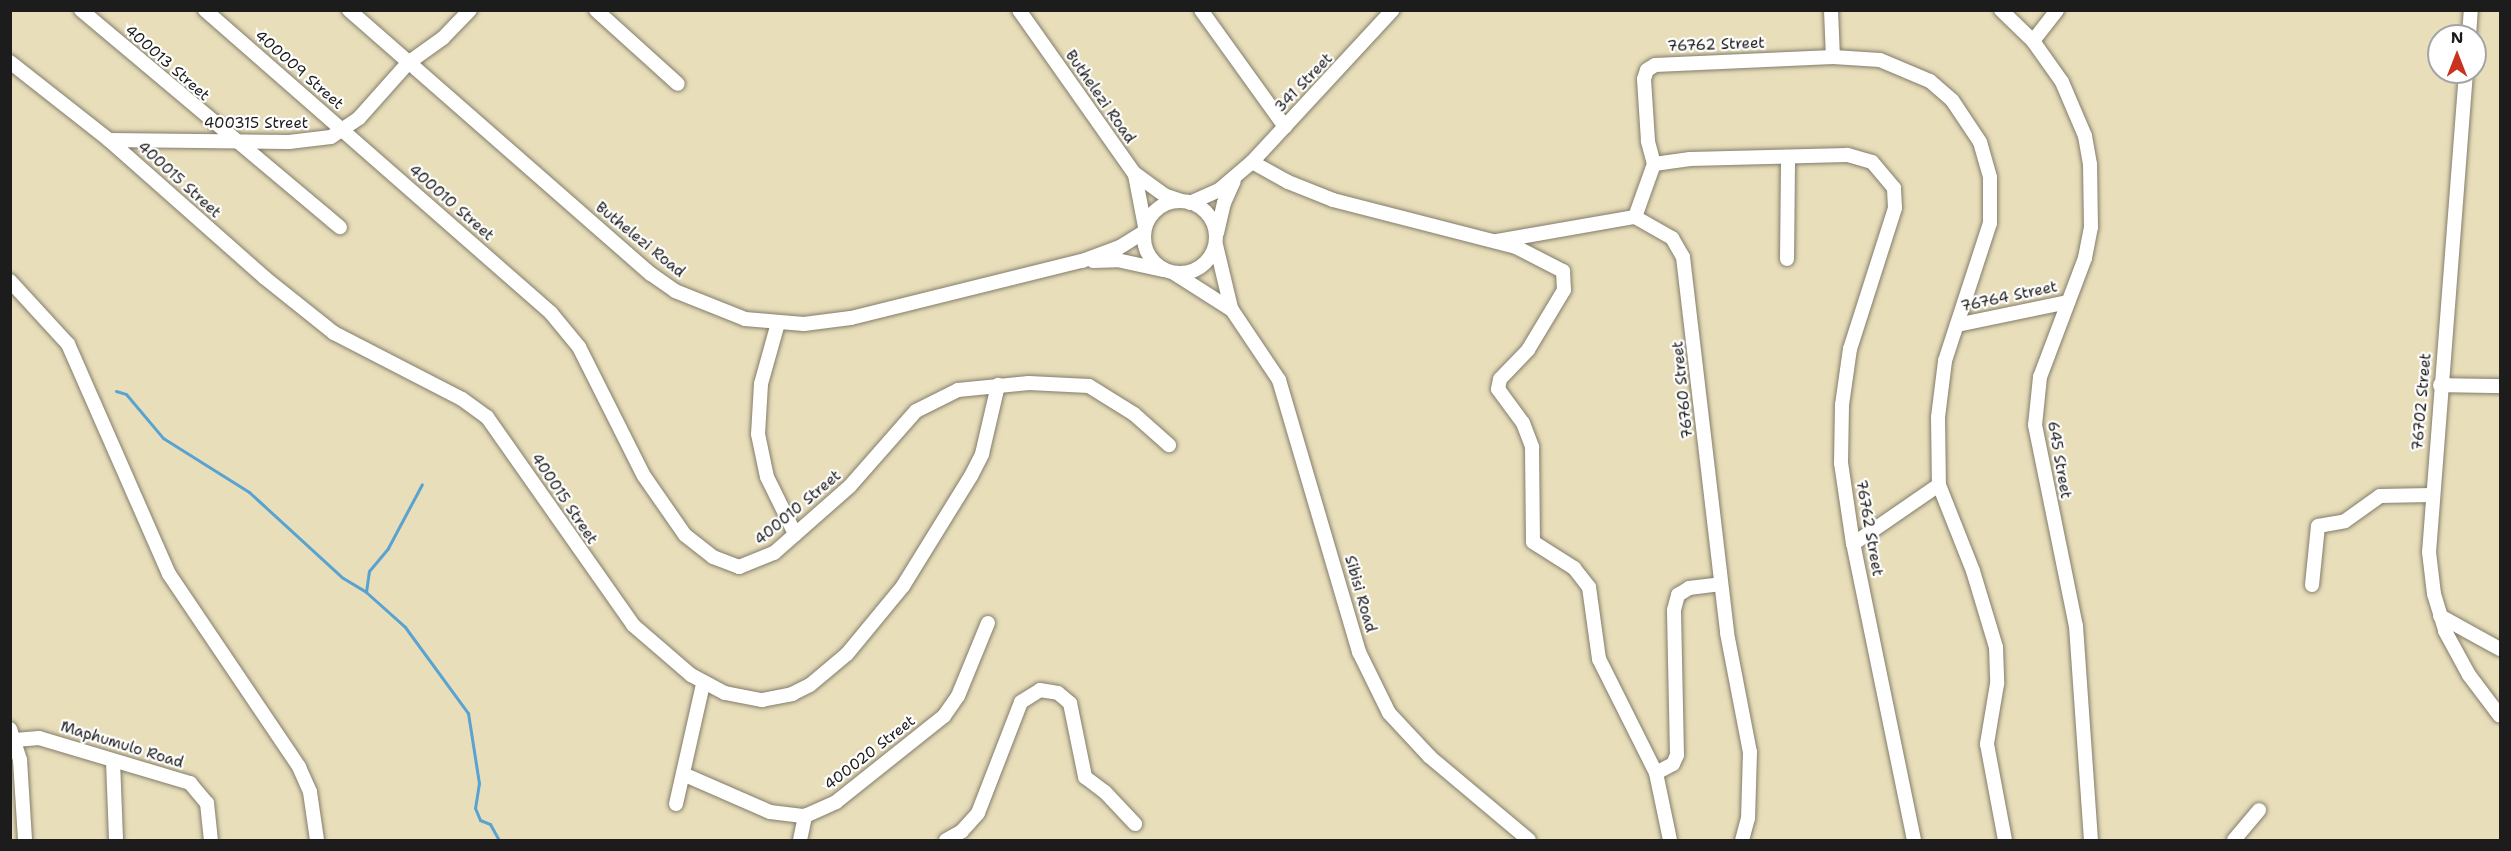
<!DOCTYPE html>
<style>
body{margin:0}
#map{position:relative;width:2511px;height:851px;overflow:hidden;background:#e8deba;font-family:"Shantell Sans",sans-serif}
div>[style]{position:absolute}
.stream>*{height:3px;margin:-1.5px;padding:0 1.5px;transform-origin:1.5px;border-radius:1.5px;background:#59a3d1}
.roads{filter:drop-shadow(0 0 2px #827d6b) drop-shadow(0 0 2px #827d6b)}
.minor>*{height:14px;margin:-7px;padding:0 7px;transform-origin:7px;border-radius:7px;background:#fff}
.minor>.ring{margin:-7px;padding:0;box-sizing:content-box;background:none;border:14px solid #fff;border-radius:50%}
span{translate:-50% -50%;white-space:nowrap;text-align:center;line-height:1.15;-webkit-text-stroke:4.5px #fff;paint-order:stroke}
.street-label{font-size:15px;color:#1c1c1c}
.frame{position:absolute;inset:0;border:12px solid #1c1c1c;pointer-events:none}
.north{position:absolute;left:2427px;top:24px;width:60px;height:60px;box-sizing:border-box;background:#fff;border:2px solid #a4a4a4;border-radius:50%;rotate:0deg;font-size:16px;font-weight:700;line-height:24px;text-align:center;color:#1c1c1c}
.north::after{content:'';display:block;margin:auto;width:21px;height:27px;background:#c8321e;clip-path:polygon(50% 0,100% 100%,50% 72%,0 100%)}
</style>
<div id="map">
<div class="stream">
<i style="left:116px;top:391px;width:10px;rotate:17deg"></i>
<i style="left:126px;top:394px;width:57px;rotate:49.9deg"></i>
<i style="left:163px;top:438px;width:102px;rotate:32.1deg"></i>
<i style="left:249px;top:492px;width:127px;rotate:42.5deg"></i>
<i style="left:343px;top:578px;width:27px;rotate:31deg"></i>
<i style="left:366px;top:592px;width:52px;rotate:41.9deg"></i>
<i style="left:405px;top:627px;width:107px;rotate:53.8deg"></i>
<i style="left:468px;top:713px;width:71px;rotate:81.1deg"></i>
<i style="left:479px;top:783px;width:25px;rotate:99deg"></i>
<i style="left:475px;top:808px;width:13px;rotate:67deg"></i>
<i style="left:480px;top:820px;width:11px;rotate:22deg"></i>
<i style="left:490px;top:824px;width:18px;rotate:61deg"></i>
<i style="left:366px;top:592px;width:21px;rotate:-82deg"></i>
<i style="left:369px;top:571px;width:30px;rotate:-50deg"></i>
<i style="left:388px;top:548px;width:72px;rotate:-62deg"></i>
</div>
<div class="roads">
<div class="minor">
<i style="left:81px;top:10px;width:338px;rotate:40deg"></i>
<i style="left:205px;top:10px;width:460px;rotate:41.2deg"></i>
<i style="left:551px;top:313px;width:44px;rotate:50.5deg"></i>
<i style="left:579px;top:347px;width:144px;rotate:63.3deg"></i>
<i style="left:644px;top:476px;width:72px;rotate:55.2deg"></i>
<i style="left:685px;top:535px;width:36px;rotate:38deg"></i>
<i style="left:713px;top:557px;width:28px;rotate:21deg"></i>
<i style="left:739px;top:567px;width:38px;rotate:-22deg"></i>
<i style="left:774px;top:553px;width:101px;rotate:-41.4deg"></i>
<i style="left:850px;top:486px;width:100px;rotate:-48.7deg"></i>
<i style="left:916px;top:411px;width:47px;rotate:-26.6deg"></i>
<i style="left:958px;top:390px;width:71px;rotate:-5.6deg"></i>
<i style="left:1029px;top:383px;width:60px;rotate:2.9deg"></i>
<i style="left:1089px;top:386px;width:53px;rotate:31.9deg"></i>
<i style="left:1134px;top:414px;width:47px;rotate:41.5deg"></i>
<i style="left:349px;top:10px;width:401px;rotate:41.2deg"></i>
<i style="left:651px;top:274px;width:29px;rotate:35deg"></i>
<i style="left:675px;top:291px;width:75px;rotate:21.8deg"></i>
<i style="left:745px;top:319px;width:59px;rotate:4.8deg"></i>
<i style="left:804px;top:324px;width:47px;rotate:-7.3deg"></i>
<i style="left:851px;top:318px;width:238px;rotate:-13.9deg"></i>
<i style="left:1082px;top:261px;width:40px;rotate:-20.2deg"></i>
<i style="left:1120px;top:247px;width:28px;rotate:-32deg"></i>
<i style="left:596px;top:10px;width:110px;rotate:42.1deg"></i>
<i style="left:1019px;top:10px;width:199px;rotate:54.8deg"></i>
<i style="left:1134px;top:173px;width:37px;rotate:36deg"></i>
<i style="left:1164px;top:195px;width:18px;rotate:19deg"></i>
<i style="left:1201px;top:10px;width:144px;rotate:54.3deg"></i>
<i style="left:1831px;top:10px;width:47px;rotate:87.6deg"></i>
<i style="left:2001px;top:10px;width:45px;rotate:44.1deg"></i>
<i style="left:2033px;top:41px;width:50px;rotate:54.7deg"></i>
<i style="left:2062px;top:82px;width:59px;rotate:66.9deg"></i>
<i style="left:2085px;top:136px;width:28px;rotate:80deg"></i>
<i style="left:2090px;top:164px;width:63px;rotate:89.1deg"></i>
<i style="left:2091px;top:227px;width:32px;rotate:101deg"></i>
<i style="left:2085px;top:258px;width:127px;rotate:110.7deg"></i>
<i style="left:2040px;top:377px;width:48px;rotate:95.9deg"></i>
<i style="left:2035px;top:425px;width:205px;rotate:78.5deg"></i>
<i style="left:2076px;top:626px;width:215px;rotate:86deg"></i>
<i style="left:2469px;top:36px;width:26px;rotate:-86deg"></i>
<i style="left:2033px;top:41px;width:39px;rotate:-52deg"></i>
<i style="left:10px;top:62px;width:126px;rotate:38.2deg"></i>
<i style="left:109px;top:140px;width:208px;rotate:41.5deg"></i>
<i style="left:265px;top:278px;width:88px;rotate:38.6deg"></i>
<i style="left:334px;top:333px;width:144px;rotate:27.3deg"></i>
<i style="left:462px;top:399px;width:31px;rotate:36deg"></i>
<i style="left:487px;top:417px;width:254px;rotate:54.9deg"></i>
<i style="left:633px;top:625px;width:77px;rotate:40.8deg"></i>
<i style="left:691px;top:675px;width:38px;rotate:28deg"></i>
<i style="left:725px;top:693px;width:38px;rotate:11deg"></i>
<i style="left:762px;top:700px;width:31px;rotate:-11deg"></i>
<i style="left:792px;top:694px;width:20px;rotate:-27deg"></i>
<i style="left:810px;top:685px;width:48px;rotate:-40deg"></i>
<i style="left:847px;top:654px;width:88px;rotate:-50.5deg"></i>
<i style="left:903px;top:586px;width:129px;rotate:-58.3deg"></i>
<i style="left:971px;top:476px;width:25px;rotate:-63deg"></i>
<i style="left:982px;top:454px;width:71px;rotate:-76.9deg"></i>
<i style="left:2466px;top:72px;width:481px;rotate:94.4deg"></i>
<i style="left:2429px;top:552px;width:42px;rotate:83.2deg"></i>
<i style="left:2434px;top:594px;width:39px;rotate:73deg"></i>
<i style="left:2445px;top:631px;width:50px;rotate:61.4deg"></i>
<i style="left:2469px;top:675px;width:51px;rotate:52.9deg"></i>
<i style="left:109px;top:140px;width:180px;rotate:0.6deg"></i>
<i style="left:289px;top:142px;width:42px;rotate:-6.8deg"></i>
<i style="left:331px;top:137px;width:34px;rotate:-34deg"></i>
<i style="left:359px;top:118px;width:74px;rotate:-48.3deg"></i>
<i style="left:408px;top:63px;width:43px;rotate:-35.5deg"></i>
<i style="left:443px;top:38px;width:39px;rotate:-46deg"></i>
<i style="left:1252px;top:162px;width:41px;rotate:29.1deg"></i>
<i style="left:1288px;top:182px;width:48px;rotate:21.8deg"></i>
<i style="left:1333px;top:200px;width:189px;rotate:14.4deg"></i>
<i style="left:1516px;top:247px;width:53px;rotate:27.1deg"></i>
<i style="left:1563px;top:271px;width:19px;rotate:87deg"></i>
<i style="left:1564px;top:290px;width:70px;rotate:121deg"></i>
<i style="left:1528px;top:350px;width:40px;rotate:134deg"></i>
<i style="left:1500px;top:379px;width:10px;rotate:101deg"></i>
<i style="left:1498px;top:389px;width:42px;rotate:53.7deg"></i>
<i style="left:1523px;top:423px;width:26px;rotate:69deg"></i>
<i style="left:1532px;top:447px;width:95px;rotate:89.4deg"></i>
<i style="left:1533px;top:542px;width:49px;rotate:32.4deg"></i>
<i style="left:1574px;top:568px;width:24px;rotate:52deg"></i>
<i style="left:1589px;top:587px;width:73px;rotate:82.1deg"></i>
<i style="left:1599px;top:659px;width:127px;rotate:63.4deg"></i>
<i style="left:1656px;top:773px;width:68px;rotate:78.2deg"></i>
<i style="left:1135px;top:175px;width:53px;rotate:79.1deg"></i>
<i class="ring" style="left:1144px;top:201px;width:58px;height:58px"></i>
<i style="left:1190px;top:203px;width:32px;rotate:-24deg"></i>
<i style="left:1219px;top:190px;width:43px;rotate:-40.3deg"></i>
<i style="left:1252px;top:162px;width:207px;rotate:-47.2deg"></i>
<i style="left:1635px;top:217px;width:43px;rotate:29.6deg"></i>
<i style="left:1672px;top:238px;width:22px;rotate:60deg"></i>
<i style="left:1683px;top:257px;width:379px;rotate:83.3deg"></i>
<i style="left:1727px;top:633px;width:121px;rotate:79.1deg"></i>
<i style="left:1750px;top:752px;width:66px;rotate:91.7deg"></i>
<i style="left:1748px;top:818px;width:23px;rotate:105deg"></i>
<i style="left:1217px;top:233px;width:31px;rotate:-77deg"></i>
<i style="left:1224px;top:203px;width:24px;rotate:-66deg"></i>
<i style="left:1497px;top:241px;width:140px;rotate:-9.9deg"></i>
<i style="left:1635px;top:217px;width:56px;rotate:-70.3deg"></i>
<i style="left:1216px;top:245px;width:65px;rotate:76.6deg"></i>
<i style="left:1787px;top:259px;width:101px;rotate:-89.4deg"></i>
<i style="left:1093px;top:261px;width:24px;rotate:-2deg"></i>
<i style="left:1117px;top:260px;width:47px;rotate:12.3deg"></i>
<i style="left:1174px;top:273px;width:69px;rotate:32.5deg"></i>
<i style="left:1232px;top:310px;width:84px;rotate:56.1deg"></i>
<i style="left:1279px;top:380px;width:284px;rotate:73.6deg"></i>
<i style="left:1359px;top:652px;width:68px;rotate:63.8deg"></i>
<i style="left:1389px;top:713px;width:60px;rotate:47deg"></i>
<i style="left:1430px;top:757px;width:129px;rotate:40deg"></i>
<i style="left:10px;top:281px;width:86px;rotate:47.4deg"></i>
<i style="left:68px;top:344px;width:251px;rotate:66.3deg"></i>
<i style="left:169px;top:574px;width:233px;rotate:56deg"></i>
<i style="left:299px;top:767px;width:27px;rotate:66deg"></i>
<i style="left:310px;top:792px;width:49px;rotate:81.7deg"></i>
<i style="left:778px;top:323px;width:63px;rotate:105.6deg"></i>
<i style="left:761px;top:384px;width:50px;rotate:93.4deg"></i>
<i style="left:758px;top:434px;width:44px;rotate:78.2deg"></i>
<i style="left:767px;top:477px;width:64px;rotate:63.8deg"></i>
<i style="left:1957px;top:325px;width:113px;rotate:-11.7deg"></i>
<i style="left:2440px;top:385px;width:60px;rotate:1deg"></i>
<i style="left:1853px;top:544px;width:104px;rotate:-34.5deg"></i>
<i style="left:2312px;top:585px;width:59px;rotate:-84.2deg"></i>
<i style="left:2318px;top:526px;width:27px;rotate:-10deg"></i>
<i style="left:2345px;top:521px;width:43px;rotate:-35.5deg"></i>
<i style="left:2380px;top:496px;width:51px;rotate:-1.1deg"></i>
<i style="left:2440px;top:616px;width:68px;rotate:28.8deg"></i>
<i style="left:10px;top:729px;width:33px;rotate:72deg"></i>
<i style="left:20px;top:760px;width:80px;rotate:86.4deg"></i>
<i style="left:15px;top:740px;width:24px;rotate:-5deg"></i>
<i style="left:39px;top:738px;width:158px;rotate:16.6deg"></i>
<i style="left:190px;top:783px;width:26px;rotate:50deg"></i>
<i style="left:207px;top:803px;width:37px;rotate:84deg"></i>
<i style="left:113px;top:761px;width:79px;rotate:87.8deg"></i>
<i style="left:1656px;top:773px;width:19px;rotate:-28deg"></i>
<i style="left:1673px;top:764px;width:10px;rotate:-66deg"></i>
<i style="left:1677px;top:755px;width:145px;rotate:-91.2deg"></i>
<i style="left:1674px;top:610px;width:16px;rotate:-75deg"></i>
<i style="left:1678px;top:595px;width:13px;rotate:-32deg"></i>
<i style="left:1689px;top:588px;width:32px;rotate:-7deg"></i>
<i style="left:683px;top:774px;width:95px;rotate:23.6deg"></i>
<i style="left:770px;top:812px;width:35px;rotate:7deg"></i>
<i style="left:805px;top:816px;width:34px;rotate:-24deg"></i>
<i style="left:836px;top:802px;width:138px;rotate:-38.5deg"></i>
<i style="left:944px;top:716px;width:24px;rotate:-55deg"></i>
<i style="left:958px;top:696px;width:79px;rotate:-67.7deg"></i>
<i style="left:676px;top:804px;width:123px;rotate:-77.3deg"></i>
<i style="left:800px;top:840px;width:25px;rotate:-78deg"></i>
<i style="left:946px;top:840px;width:18px;rotate:-29deg"></i>
<i style="left:962px;top:831px;width:24px;rotate:-48deg"></i>
<i style="left:978px;top:813px;width:119px;rotate:-68.8deg"></i>
<i style="left:1021px;top:702px;width:22px;rotate:-32deg"></i>
<i style="left:1040px;top:690px;width:18px;rotate:9deg"></i>
<i style="left:1058px;top:693px;width:16px;rotate:40deg"></i>
<i style="left:1070px;top:703px;width:76px;rotate:78.5deg"></i>
<i style="left:1085px;top:777px;width:25px;rotate:37deg"></i>
<i style="left:1105px;top:792px;width:44px;rotate:46.8deg"></i>
<i style="left:1914px;top:840px;width:302px;rotate:-101.6deg"></i>
<i style="left:1853px;top:544px;width:82px;rotate:-98.4deg"></i>
<i style="left:1841px;top:463px;width:58px;rotate:-89deg"></i>
<i style="left:1842px;top:405px;width:57px;rotate:-81.9deg"></i>
<i style="left:1850px;top:349px;width:148px;rotate:-72.3deg"></i>
<i style="left:1895px;top:208px;width:20px;rotate:-93deg"></i>
<i style="left:1894px;top:188px;width:34px;rotate:-130deg"></i>
<i style="left:1872px;top:162px;width:26px;rotate:-164deg"></i>
<i style="left:1847px;top:155px;width:157px;rotate:178.5deg"></i>
<i style="left:1690px;top:159px;width:36px;rotate:172deg"></i>
<i style="left:1654px;top:164px;width:24px;rotate:-105deg"></i>
<i style="left:1648px;top:141px;width:62px;rotate:-93.7deg"></i>
<i style="left:1644px;top:79px;width:9px;rotate:-72deg"></i>
<i style="left:1647px;top:70px;width:9px;rotate:-32deg"></i>
<i style="left:1655px;top:65px;width:178px;rotate:-2.6deg"></i>
<i style="left:1833px;top:57px;width:47px;rotate:3.7deg"></i>
<i style="left:1880px;top:60px;width:54px;rotate:22.8deg"></i>
<i style="left:1930px;top:81px;width:29px;rotate:41deg"></i>
<i style="left:1952px;top:100px;width:50px;rotate:56.3deg"></i>
<i style="left:1980px;top:142px;width:37px;rotate:74deg"></i>
<i style="left:1990px;top:178px;width:45px;rotate:90deg"></i>
<i style="left:1990px;top:223px;width:145px;rotate:108.1deg"></i>
<i style="left:1945px;top:361px;width:56px;rotate:97.1deg"></i>
<i style="left:1938px;top:417px;width:68px;rotate:89.2deg"></i>
<i style="left:1939px;top:485px;width:92px;rotate:68.4deg"></i>
<i style="left:1973px;top:571px;width:79px;rotate:73.2deg"></i>
<i style="left:1996px;top:647px;width:37px;rotate:88deg"></i>
<i style="left:1997px;top:684px;width:61px;rotate:99.5deg"></i>
<i style="left:1987px;top:744px;width:98px;rotate:79.4deg"></i>
<i style="left:2234px;top:840px;width:39px;rotate:-50deg"></i>
</div>
</div>
<div class="street-label">
<span style="left:1716px;top:45px;rotate:-2deg">76762 Street</span>
<span style="left:167px;top:63px;rotate:41deg">400013 Street</span>
<span style="left:299px;top:70px;rotate:41deg">400009 Street</span>
<span style="left:1304px;top:83px;rotate:-46deg">341 Street</span>
<span style="left:1100px;top:97px;rotate:55deg">Buthelezi Road</span>
<span style="left:256px;top:124px">400315 Street</span>
<span style="left:179px;top:180px;rotate:42deg">400015 Street</span>
<span style="left:451px;top:203px;rotate:41deg">400010 Street</span>
<span style="left:640px;top:240px;rotate:39deg">Buthelezi Road</span>
<span style="left:2009px;top:297px;rotate:-12deg">76764 Street</span>
<span style="left:1683px;top:390px;rotate:-96deg">76760 Street</span>
<span style="left:2422px;top:402px;rotate:-85deg">76702 Street</span>
<span style="left:2059px;top:460px;rotate:80deg">645 Street</span>
<span style="left:564px;top:499px;rotate:56deg">400015 Street</span>
<span style="left:798px;top:508px;rotate:-40deg">400010 Street</span>
<span style="left:1869px;top:528px;rotate:80deg">76762 Street</span>
<span style="left:1360px;top:594px;rotate:74deg">Sibisi Road</span>
<span style="left:122px;top:745px;rotate:17deg">Maphumulo Road</span>
<span style="left:870px;top:753px;rotate:-38deg">400020 Street</span>
</div>
<div class="frame"></div>
<div class="north">N</div>
</div>
